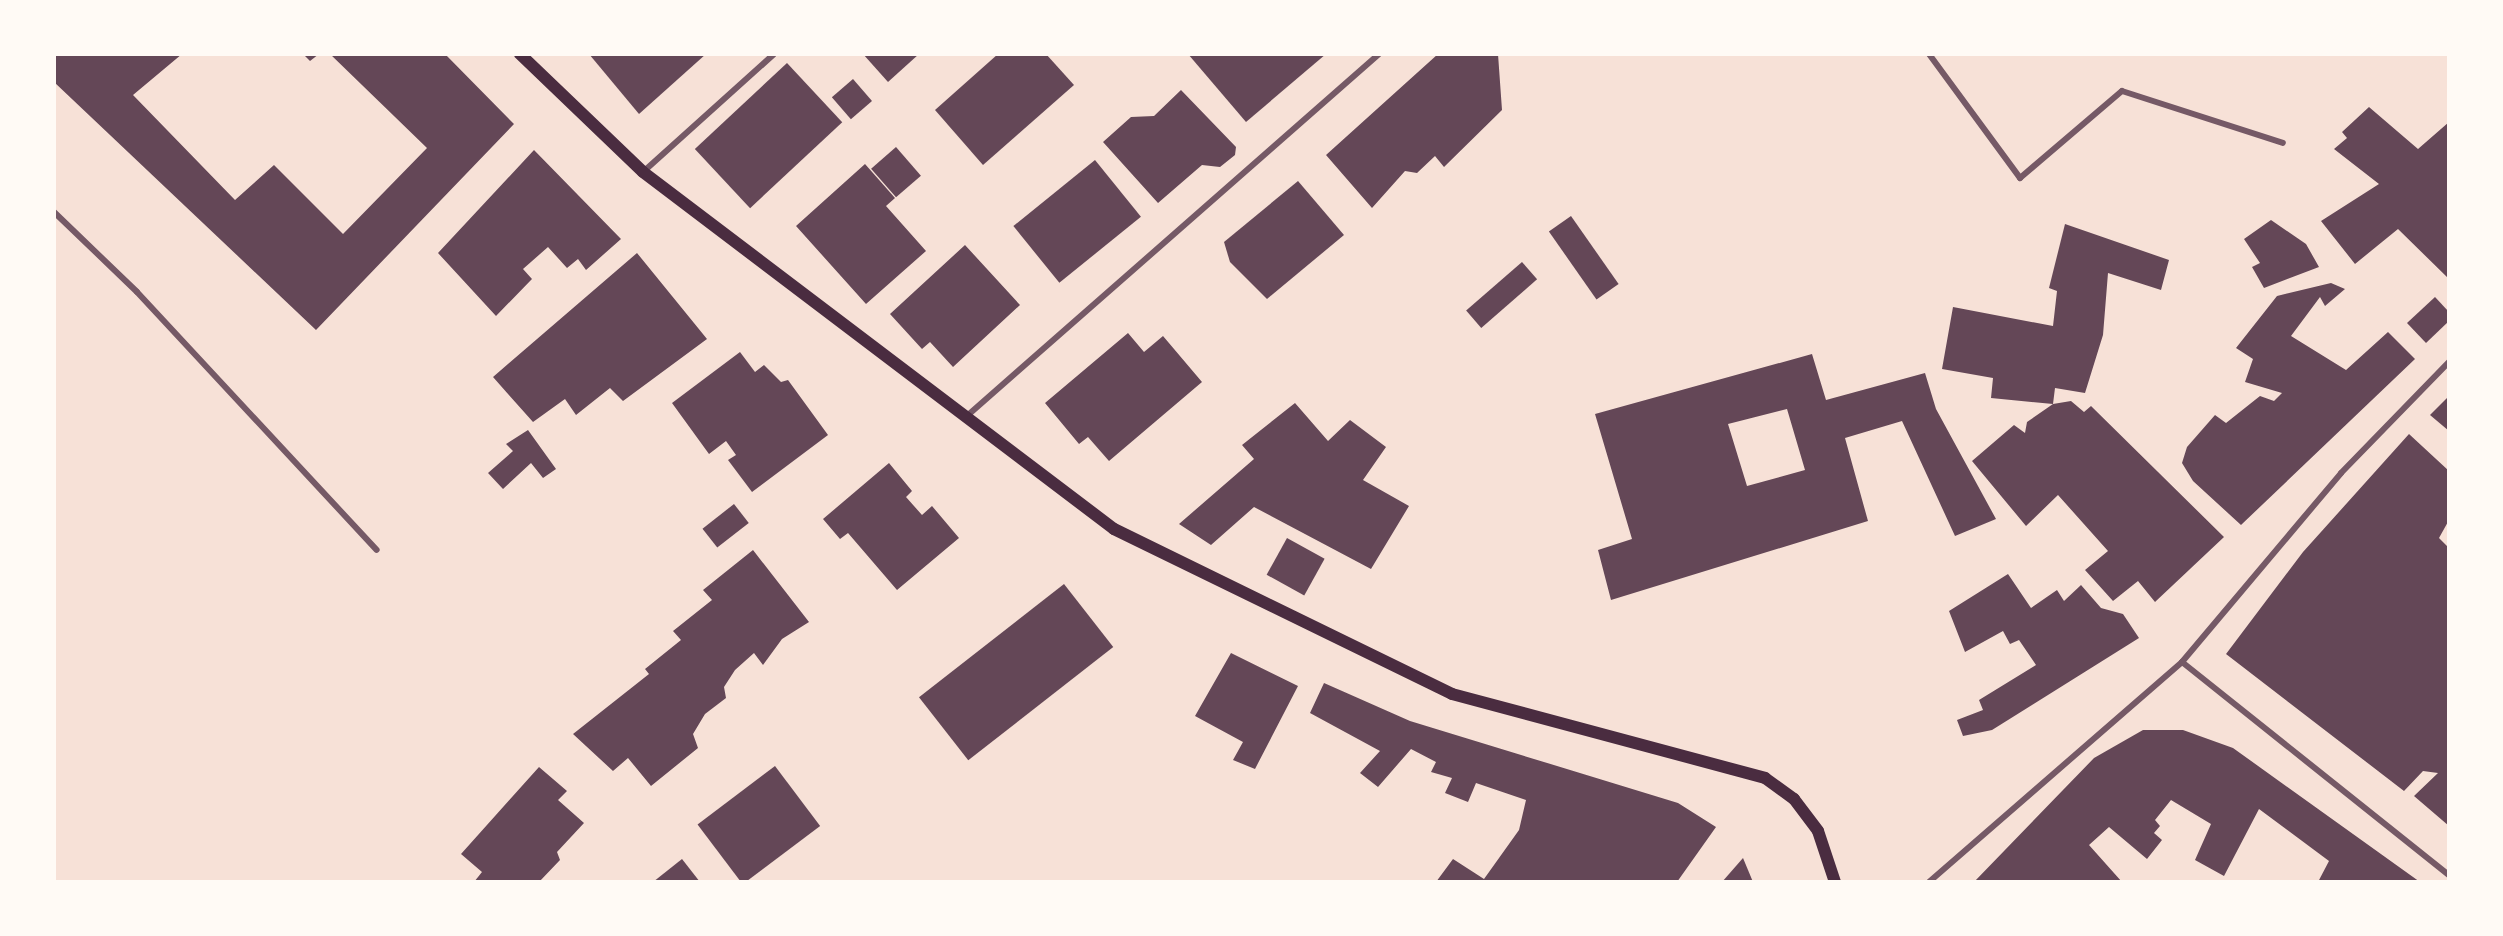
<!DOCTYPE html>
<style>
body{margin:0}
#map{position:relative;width:2503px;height:936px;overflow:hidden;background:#f7e1d7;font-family:"IBM Plex Serif",serif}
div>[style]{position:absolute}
.building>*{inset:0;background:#644757;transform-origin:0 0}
.minor>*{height:6px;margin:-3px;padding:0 3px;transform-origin:3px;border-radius:3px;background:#755966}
.secondary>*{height:12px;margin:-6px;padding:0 6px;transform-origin:6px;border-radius:6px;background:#4a2c40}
span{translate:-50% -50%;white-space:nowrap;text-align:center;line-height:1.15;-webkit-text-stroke:5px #fffaf5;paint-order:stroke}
.frame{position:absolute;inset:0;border:56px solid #fffaf5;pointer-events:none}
</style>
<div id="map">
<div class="building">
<i style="clip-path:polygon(54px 54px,182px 54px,133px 95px,235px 200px,274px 165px,343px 234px,427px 148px,330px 54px,445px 54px,514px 124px,316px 330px,54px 82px)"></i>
<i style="clip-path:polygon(303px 54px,319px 54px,310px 61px)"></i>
<i style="clip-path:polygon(589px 54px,706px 54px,639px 114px)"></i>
<i style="clip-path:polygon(863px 54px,919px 54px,888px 82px)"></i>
<i style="clip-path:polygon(998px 54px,1046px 54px,1074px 85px,983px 165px,935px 110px)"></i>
<i style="clip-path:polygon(1188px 54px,1326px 54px,1246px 122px)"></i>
<i style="clip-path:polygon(1438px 54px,1498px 54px,1502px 110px,1444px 167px,1435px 156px,1417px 173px,1405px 171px,1372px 208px,1326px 155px)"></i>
<i style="left:787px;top:63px;width:81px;height:126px;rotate:47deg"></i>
<i style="left:853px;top:79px;width:29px;height:28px;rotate:49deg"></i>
<i style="clip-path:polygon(1181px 90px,1236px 147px,1235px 155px,1220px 167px,1202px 165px,1158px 203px,1103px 142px,1131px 117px,1154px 116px)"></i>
<i style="clip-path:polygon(2369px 107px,2418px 149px,2449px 122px,2449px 279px,2398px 229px,2355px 264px,2321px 221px,2379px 184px,2334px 149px,2347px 138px,2342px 132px)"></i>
<i style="left:896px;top:147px;width:38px;height:33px;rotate:49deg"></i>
<i style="clip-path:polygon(534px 150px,621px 239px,586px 270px,578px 259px,567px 268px,548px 247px,523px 269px,532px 279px,496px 316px,438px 253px)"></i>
<i style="left:1095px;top:160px;width:73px;height:105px;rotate:51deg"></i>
<i style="clip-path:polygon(865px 164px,895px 198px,886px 206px,926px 251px,866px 304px,796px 226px)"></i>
<i style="clip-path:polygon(1298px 181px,1344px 235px,1267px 299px,1230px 262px,1224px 242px)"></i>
<i style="left:1571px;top:216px;width:83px;height:27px;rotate:55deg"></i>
<i style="clip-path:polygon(2271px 220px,2306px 244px,2319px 267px,2264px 288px,2252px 267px,2260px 263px,2244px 239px)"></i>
<i style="clip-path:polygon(2065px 224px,2169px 260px,2161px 290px,2108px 273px,2103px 335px,2085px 393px,2055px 388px,2053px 404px,2071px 401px,2084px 412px,2091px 406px,2224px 537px,2155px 602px,2138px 581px,2113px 601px,2085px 570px,2108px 551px,2058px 495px,2026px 526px,1972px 461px,2014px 425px,2025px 433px,2027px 422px,2053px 404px,1991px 398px,1993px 378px,1942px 369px,1953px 307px,2053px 326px,2057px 291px,2049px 288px)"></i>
<i style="clip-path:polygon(965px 245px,1020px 305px,953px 367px,930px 342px,922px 349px,890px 314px)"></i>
<i style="clip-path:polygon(637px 253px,707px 339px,623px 401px,610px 388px,576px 415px,565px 399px,533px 422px,493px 377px)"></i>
<i style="left:1522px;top:262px;width:23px;height:74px;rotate:49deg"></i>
<i style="clip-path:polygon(2331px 283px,2345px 289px,2325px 306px,2320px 297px,2291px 336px,2346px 370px,2388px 332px,2415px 359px,2241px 525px,2193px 481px,2182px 463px,2187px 447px,2215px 415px,2226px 423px,2260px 396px,2274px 401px,2282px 393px,2245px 382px,2253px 359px,2236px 348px,2277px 296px)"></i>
<i style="clip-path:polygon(2435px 297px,2449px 312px,2449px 321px,2426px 343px,2407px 323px)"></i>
<i style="clip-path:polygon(1128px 333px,1144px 352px,1163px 336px,1202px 382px,1109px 461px,1088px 437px,1079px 444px,1045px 403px)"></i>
<i style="clip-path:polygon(740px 352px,755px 372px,764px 365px,781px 382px,788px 380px,828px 435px,752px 492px,728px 460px,736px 455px,726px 441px,709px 454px,672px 403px)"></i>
<i style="clip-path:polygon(evenodd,1812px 354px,1826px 400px,1925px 373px,1936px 409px,1996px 519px,1955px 536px,1902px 421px,1845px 438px,1868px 521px,1611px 600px,1598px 550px,1632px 539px,1595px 414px,1812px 354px,1787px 409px,1805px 470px,1747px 486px,1728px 424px,1787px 409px)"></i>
<i style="clip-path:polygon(2449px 396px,2449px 431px,2430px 415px)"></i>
<i style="clip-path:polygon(1295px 403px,1328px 441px,1350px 420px,1386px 447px,1363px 480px,1409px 506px,1371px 569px,1254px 507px,1211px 545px,1179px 524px,1254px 459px,1242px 445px)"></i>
<i style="clip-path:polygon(528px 430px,556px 469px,543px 478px,531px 463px,503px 489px,488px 473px,513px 451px,506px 444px)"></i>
<i style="clip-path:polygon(2409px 434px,2449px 471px,2449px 520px,2439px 538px,2449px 548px,2449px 826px,2414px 796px,2438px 773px,2423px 771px,2404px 791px,2226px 654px,2303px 552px)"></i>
<i style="clip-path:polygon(889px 463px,912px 491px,906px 497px,922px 515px,932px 506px,959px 538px,897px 590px,848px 533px,840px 539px,823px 519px)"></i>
<i style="left:734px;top:504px;width:24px;height:40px;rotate:52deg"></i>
<i style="left:1287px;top:538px;width:43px;height:42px;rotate:29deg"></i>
<i style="clip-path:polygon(753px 550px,809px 622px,782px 639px,763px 665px,754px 653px,735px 670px,724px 687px,726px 698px,705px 714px,693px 734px,698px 748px,651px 786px,628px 758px,613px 771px,573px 734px,649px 674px,645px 669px,681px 640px,673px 631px,712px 600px,703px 590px)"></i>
<i style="clip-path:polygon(2008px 574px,2031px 608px,2057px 590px,2064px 601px,2081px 585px,2101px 608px,2123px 614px,2139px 638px,1992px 730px,1963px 736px,1957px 720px,1983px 710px,1979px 700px,2036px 665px,2019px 640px,2010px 644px,2003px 631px,1965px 652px,1949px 611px)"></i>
<i style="left:1064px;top:584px;width:80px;height:184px;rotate:52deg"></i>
<i style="clip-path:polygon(1231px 653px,1298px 686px,1255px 769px,1233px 760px,1243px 742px,1195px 716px)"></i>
<i style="clip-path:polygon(1324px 683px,1410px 721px,1678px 803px,1716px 827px,1677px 882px,1436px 882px,1453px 859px,1484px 879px,1519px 830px,1526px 800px,1476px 783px,1468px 802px,1445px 793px,1452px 778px,1431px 772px,1436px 762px,1411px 749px,1378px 787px,1360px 773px,1380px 751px,1310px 713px)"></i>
<i style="clip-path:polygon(2143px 730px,2183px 730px,2233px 748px,2420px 882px,2318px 882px,2329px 861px,2259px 809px,2224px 876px,2195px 860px,2211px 824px,2171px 800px,2155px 820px,2160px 826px,2154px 833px,2162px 840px,2147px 859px,2109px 827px,2089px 845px,2122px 882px,1974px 882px,2094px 758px)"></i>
<i style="left:775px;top:766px;width:75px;height:97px;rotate:53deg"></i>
<i style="clip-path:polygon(539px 767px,567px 791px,558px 800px,584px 823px,557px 852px,560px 860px,539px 882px,474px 882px,482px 872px,461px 854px)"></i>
<i style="clip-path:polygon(1743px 858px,1753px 882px,1722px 882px)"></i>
<i style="clip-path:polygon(682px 859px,700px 882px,653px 882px)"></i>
</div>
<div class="minor">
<i style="left:1929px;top:54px;width:154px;rotate:53.7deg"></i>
<i style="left:2020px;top:178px;width:134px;rotate:-40.5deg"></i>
<i style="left:2122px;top:91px;width:169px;rotate:17.9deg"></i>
<i style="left:643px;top:172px;width:176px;rotate:-42deg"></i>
<i style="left:54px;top:212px;width:115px;rotate:43.9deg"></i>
<i style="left:137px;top:292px;width:352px;rotate:47.1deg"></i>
<i style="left:968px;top:415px;width:547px;rotate:-41.29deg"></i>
<i style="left:2182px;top:662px;width:247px;rotate:-49.9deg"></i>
<i style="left:2341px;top:473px;width:155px;rotate:-45.8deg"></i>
<i style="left:1929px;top:882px;width:335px;rotate:-41deg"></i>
<i style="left:2182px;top:662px;width:342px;rotate:38.6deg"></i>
</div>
<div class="secondary">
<i style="left:520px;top:54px;width:170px;rotate:43.8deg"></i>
<i style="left:643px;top:172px;width:591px;rotate:37.16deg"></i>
<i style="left:1114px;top:529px;width:376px;rotate:26deg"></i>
<i style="left:1452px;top:694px;width:324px;rotate:15deg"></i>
<i style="left:1765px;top:778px;width:36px;rotate:36deg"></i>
<i style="left:1794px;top:799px;width:40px;rotate:53deg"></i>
<i style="left:1818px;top:831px;width:54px;rotate:71.6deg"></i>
</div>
<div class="frame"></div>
</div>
